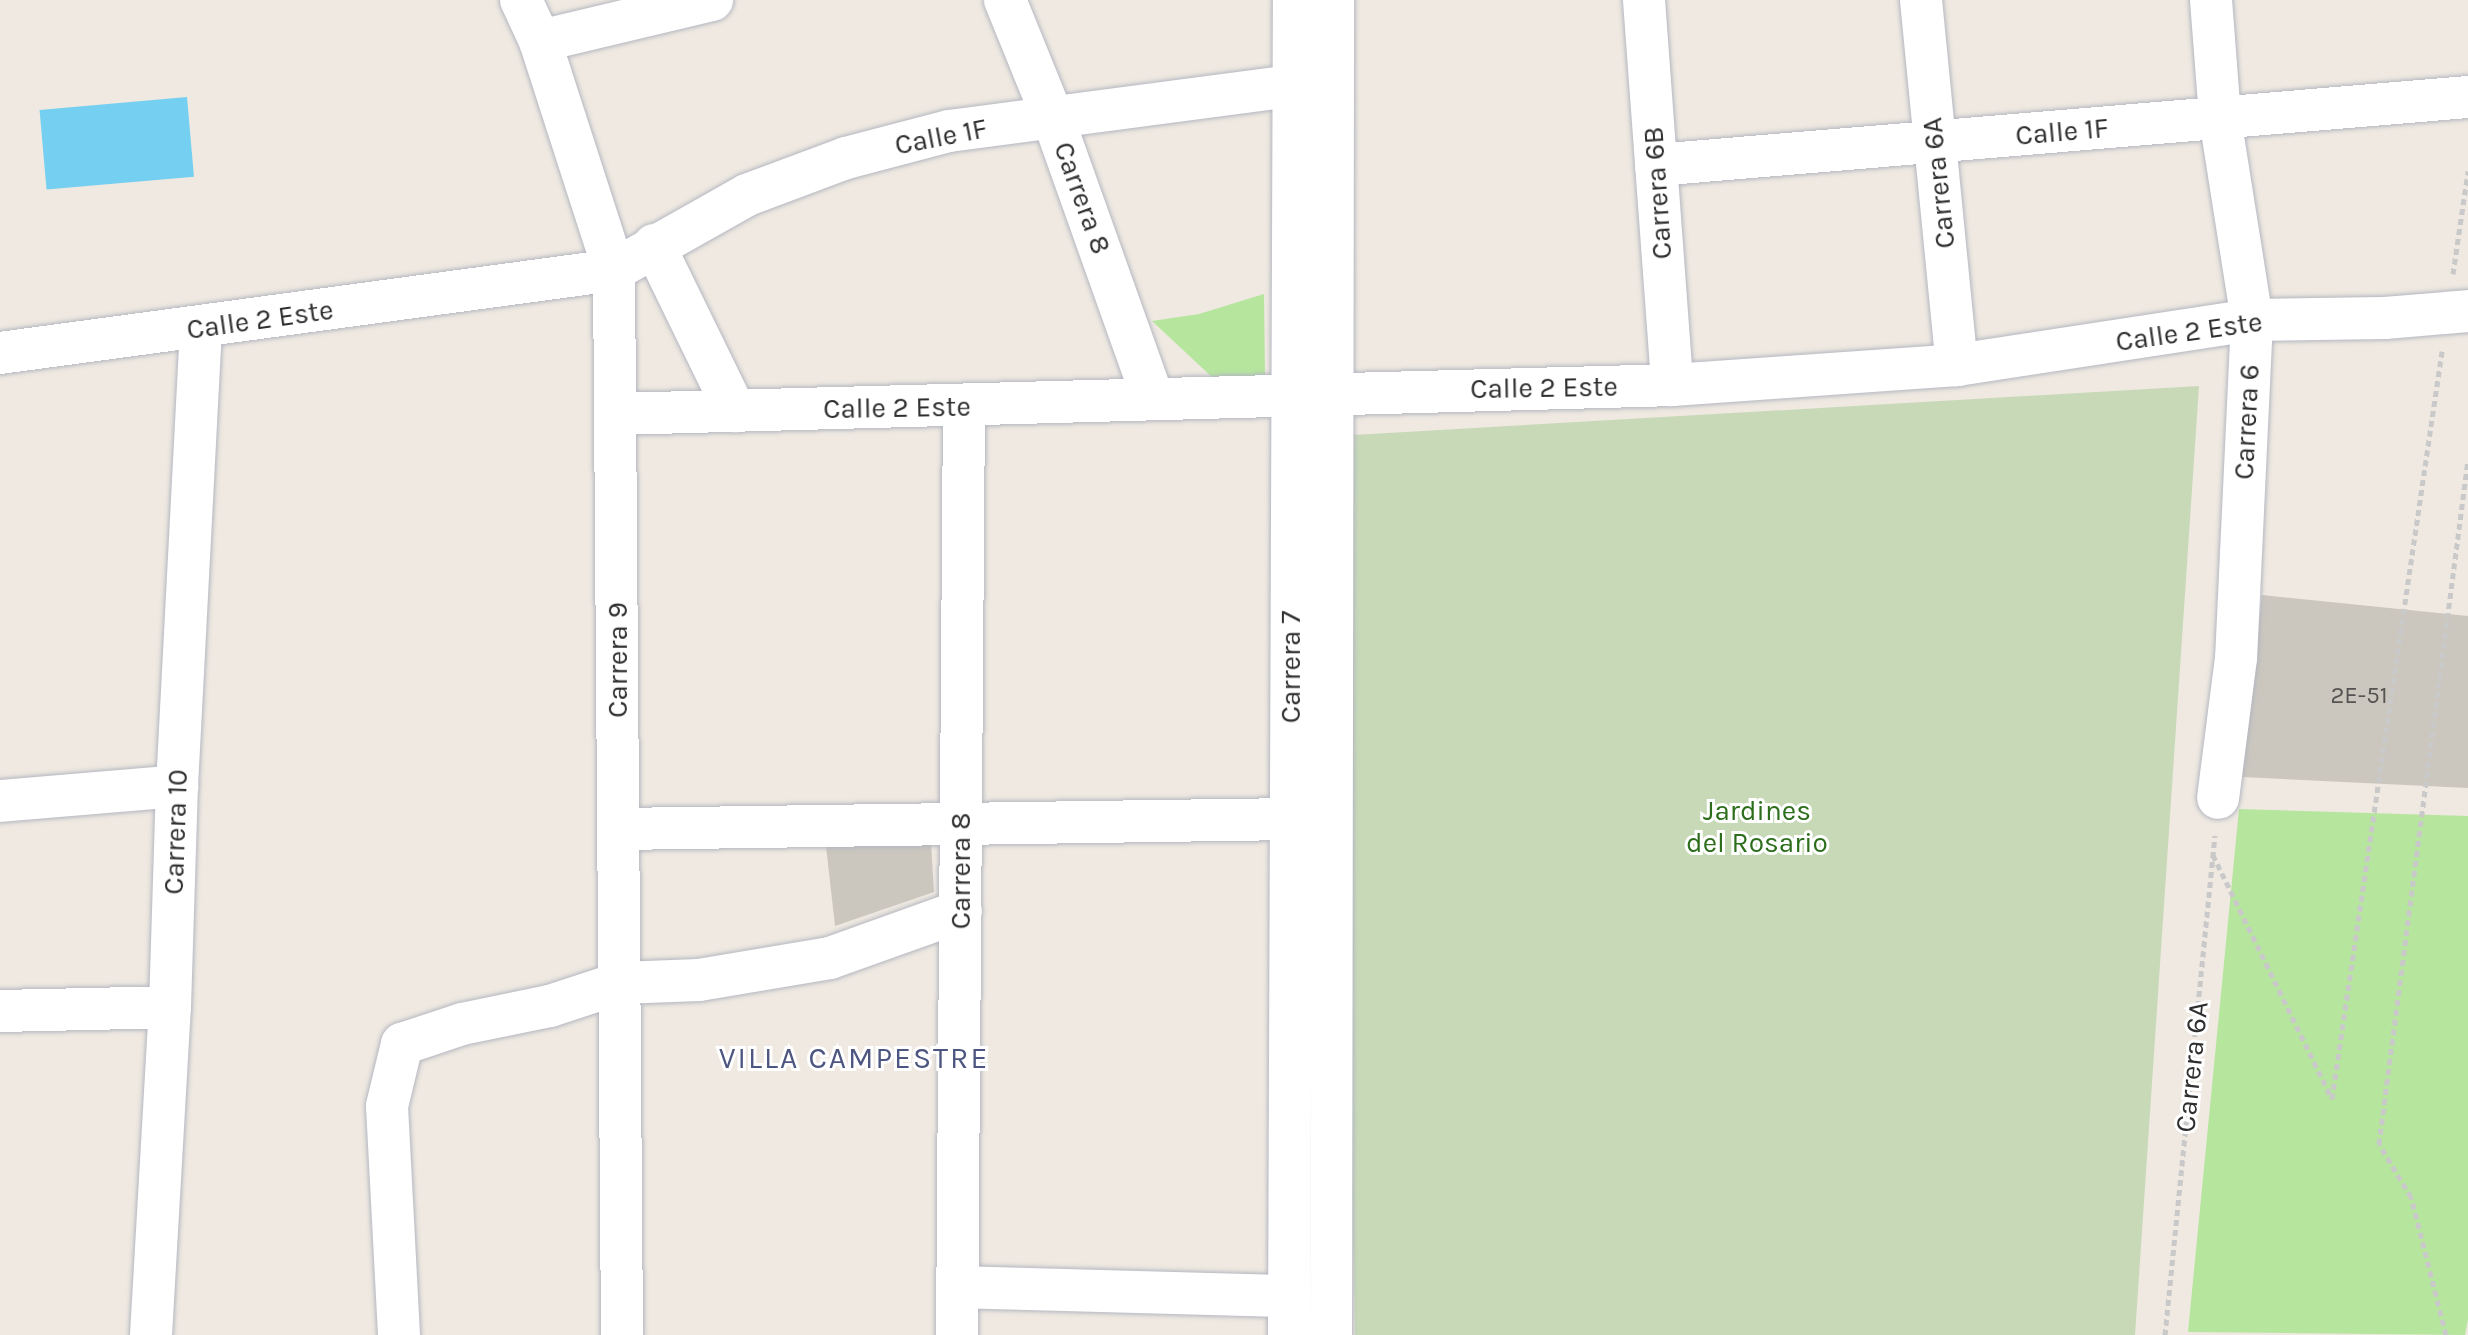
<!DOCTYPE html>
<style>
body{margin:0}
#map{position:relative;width:2468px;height:1335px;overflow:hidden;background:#efe9e1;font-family:Karla,sans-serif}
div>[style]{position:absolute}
.green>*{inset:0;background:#b6e59e}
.cemetery>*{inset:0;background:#c8d9b8}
.water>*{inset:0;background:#75cff0;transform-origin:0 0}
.building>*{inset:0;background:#cbc7bf}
.path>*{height:5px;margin-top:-2.5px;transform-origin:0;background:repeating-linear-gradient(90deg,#c9c9c9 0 6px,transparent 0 10px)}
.roads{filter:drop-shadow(0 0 2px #b4b7c1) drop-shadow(0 0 2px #b4b7c1)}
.street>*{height:42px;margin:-21px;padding:0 21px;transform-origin:21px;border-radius:21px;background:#fff}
span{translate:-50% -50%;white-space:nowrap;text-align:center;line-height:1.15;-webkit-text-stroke:6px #fff;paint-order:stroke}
.number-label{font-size:24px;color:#555452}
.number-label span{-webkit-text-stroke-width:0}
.street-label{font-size:28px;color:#2e2e2e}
.park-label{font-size:28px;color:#2c6e1b}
.neighbourhood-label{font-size:30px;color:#4d5680;letter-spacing:2px}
</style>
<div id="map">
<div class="green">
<i style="clip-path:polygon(1264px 294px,1265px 376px,1214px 379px,1152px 321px,1199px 314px)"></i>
<i style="clip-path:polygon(2239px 809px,2468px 816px,2468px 1319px,2465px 1335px,2188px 1332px)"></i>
</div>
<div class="cemetery">
<i style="clip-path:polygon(2199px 386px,2135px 1335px,1355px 1335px,1336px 436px)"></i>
</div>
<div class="water">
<i style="left:187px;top:97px;width:80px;height:148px;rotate:85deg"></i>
</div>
<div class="building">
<i style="clip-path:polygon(2262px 595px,2468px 616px,2468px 788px,2242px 777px)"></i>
<i style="clip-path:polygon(931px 843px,934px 892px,835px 926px,826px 846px)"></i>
</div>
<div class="path">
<i style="left:2453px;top:274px;width:104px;rotate:-81.7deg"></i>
<i style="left:2213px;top:855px;width:271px;rotate:64deg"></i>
<i style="left:2332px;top:1099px;width:756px;rotate:-81.63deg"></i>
<i style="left:2165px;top:1335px;width:502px;rotate:-84.29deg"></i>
<i style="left:2446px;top:1335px;width:142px;rotate:-104.2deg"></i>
<i style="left:2411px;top:1197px;width:62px;rotate:-121.1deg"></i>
<i style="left:2379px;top:1144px;width:690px;rotate:-82.59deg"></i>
</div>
<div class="roads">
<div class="street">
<i style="left:521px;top:0;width:45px;rotate:65.1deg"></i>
<i style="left:540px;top:41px;width:241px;rotate:72.1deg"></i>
<i style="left:614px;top:270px;width:1065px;rotate:89.57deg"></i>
<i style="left:1005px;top:0;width:127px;rotate:67.9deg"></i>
<i style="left:1053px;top:118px;width:298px;rotate:70.4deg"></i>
<i style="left:1644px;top:0;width:386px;rotate:85.8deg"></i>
<i style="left:1921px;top:0;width:367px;rotate:84.4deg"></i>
<i style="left:2211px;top:0;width:118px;rotate:85.6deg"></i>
<i style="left:2220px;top:118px;width:205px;rotate:81deg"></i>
<i style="left:2252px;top:320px;width:338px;rotate:92.7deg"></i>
<i style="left:2236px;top:658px;width:141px;rotate:97.3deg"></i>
<i style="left:540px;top:41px;width:177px;rotate:-13.4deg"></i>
<i style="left:1656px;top:165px;width:815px;rotate:-4.79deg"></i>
<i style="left:654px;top:245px;width:185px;rotate:64deg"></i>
<i style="left:0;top:353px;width:620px;rotate:-7.7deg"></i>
<i style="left:614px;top:270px;width:153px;rotate:-29.4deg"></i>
<i style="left:747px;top:195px;width:106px;rotate:-20.5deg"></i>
<i style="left:846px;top:158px;width:106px;rotate:-14.7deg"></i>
<i style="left:949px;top:131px;width:347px;rotate:-7.5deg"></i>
<i style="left:617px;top:414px;width:1055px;rotate:-1.57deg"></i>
<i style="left:1672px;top:385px;width:286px;rotate:-4deg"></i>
<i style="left:1957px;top:365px;width:298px;rotate:-8.7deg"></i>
<i style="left:2252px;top:320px;width:133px;rotate:-0.9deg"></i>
<i style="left:2385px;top:318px;width:83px;rotate:-4.8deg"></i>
<i style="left:0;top:801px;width:178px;rotate:-4.8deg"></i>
<i style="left:619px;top:829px;width:672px;rotate:-0.85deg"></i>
<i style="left:0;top:1011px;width:170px;rotate:-1.3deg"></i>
<i style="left:958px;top:1287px;width:331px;rotate:1.6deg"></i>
<i style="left:151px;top:1335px;width:329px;rotate:-86.7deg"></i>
<i style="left:170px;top:1007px;width:221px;rotate:-88.2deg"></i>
<i style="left:177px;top:786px;width:459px;rotate:-87deg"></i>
<i style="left:399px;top:1335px;width:229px;rotate:-93deg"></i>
<i style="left:387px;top:1106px;width:64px;rotate:-76.4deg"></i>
<i style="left:402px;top:1044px;width:63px;rotate:-18.4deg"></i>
<i style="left:462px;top:1024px;width:90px;rotate:-11.6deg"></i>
<i style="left:550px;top:1006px;width:74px;rotate:-18.2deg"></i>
<i style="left:620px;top:983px;width:79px;rotate:-2.2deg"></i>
<i style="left:699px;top:980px;width:133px;rotate:-9.5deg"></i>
<i style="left:830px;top:958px;width:139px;rotate:-19.7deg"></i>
<i style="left:957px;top:1335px;width:928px;rotate:-89.57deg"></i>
<i style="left:1289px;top:1335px;width:1335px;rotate:-89.79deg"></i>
<i style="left:1331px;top:1335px;width:1335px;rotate:-89.91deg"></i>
</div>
</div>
<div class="number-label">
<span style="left:2359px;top:696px">2E-51</span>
</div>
<div class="street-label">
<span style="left:2062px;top:132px;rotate:-5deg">Calle 1F</span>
<span style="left:941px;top:137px;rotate:-11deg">Calle 1F</span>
<span style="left:1939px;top:183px;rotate:-96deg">Carrera 6A</span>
<span style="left:1658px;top:193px;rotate:-94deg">Carrera 6B</span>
<span style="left:1082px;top:198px;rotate:70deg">Carrera 8</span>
<span style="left:260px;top:320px;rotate:-8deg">Calle 2 Este</span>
<span style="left:2189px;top:332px;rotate:-8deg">Calle 2 Este</span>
<span style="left:1544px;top:388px;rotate:-1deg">Calle 2 Este</span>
<span style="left:897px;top:408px;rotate:-1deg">Calle 2 Este</span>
<span style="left:2247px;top:422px;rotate:-87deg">Carrera 6</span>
<span style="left:618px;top:660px;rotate:-90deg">Carrera 9</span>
<span style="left:1291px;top:667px;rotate:-90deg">Carrera 7</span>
<span style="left:176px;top:832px;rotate:-88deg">Carrera 10</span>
<span style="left:961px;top:871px;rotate:-90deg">Carrera 8</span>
<span style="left:2192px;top:1067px;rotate:-84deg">Carrera 6A</span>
</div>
<div class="park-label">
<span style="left:1757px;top:827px">Jardines<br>del Rosario</span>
</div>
<div class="neighbourhood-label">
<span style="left:854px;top:1058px">VILLA CAMPESTRE</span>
</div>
</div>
